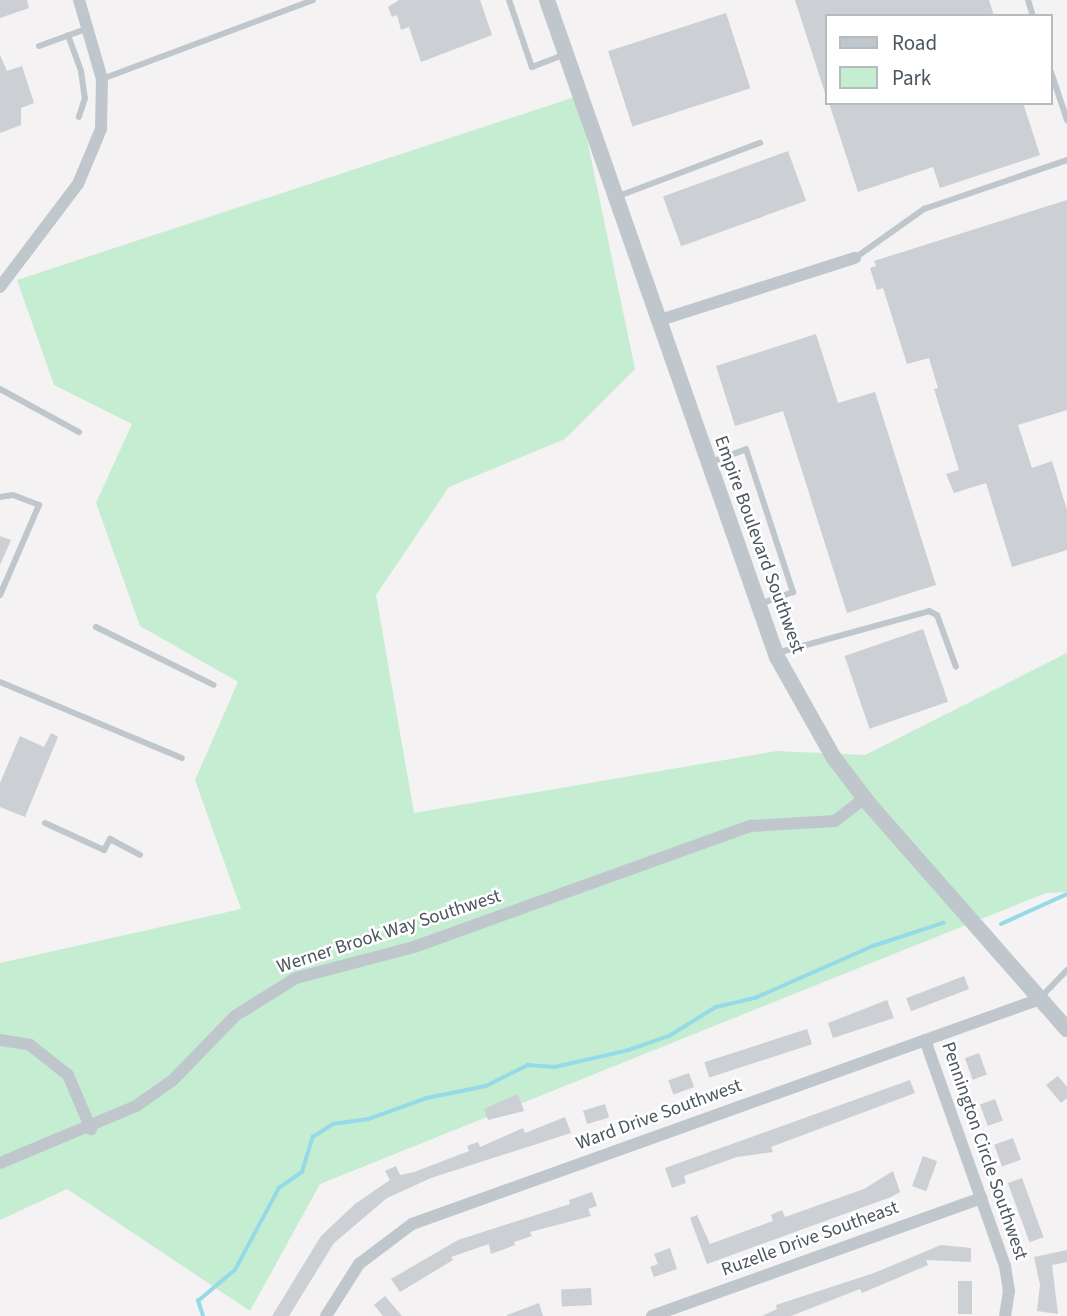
<!DOCTYPE html>
<style>
body{margin:0}
#map{position:relative;width:1067px;height:1316px;overflow:hidden;background:#f4f2f2;font-family:"Source Sans 3",sans-serif}
div>[style]{position:absolute}
.green>*{inset:0;background:#c5edd2}
.stream>*{height:3.5px;margin:-1.75px;padding:0 1.75px;transform-origin:1.75px;border-radius:1.75px;background:#95dae7}
.building>*{inset:0;background:#cccfd4;transform-origin:0 0}
.service>*{height:6px;margin:-3px;padding:0 3px;transform-origin:3px;border-radius:3px;background:#bfc7cd}
.minor>*{height:12px;margin:-6px;padding:0 6px;transform-origin:6px;border-radius:6px;background:#bfc7cd}
.tertiary>*{height:16px;margin:-8px;padding:0 8px;transform-origin:8px;border-radius:8px;background:#bfc7cd}
span{translate:-50% -50%;white-space:nowrap;text-align:center;line-height:1.15;-webkit-text-stroke:5px #fff;paint-order:stroke}
.street-label{font-size:19px;color:#4b565e}
.legend{position:absolute;left:825px;top:14px;width:228px;height:91px;box-sizing:border-box;background:#fff;border:2px solid #b7bbbf;margin:0;padding:9px 12px;list-style:none;font-size:21px;color:#4b565e}
.legend li{display:flex;align-items:center;gap:14px;height:35px}
.legend b{width:35px;border:2px solid #b7bbbf}
</style>
<div id="map">
<div class="green">
<i style="clip-path:polygon(578px 96px,635px 369px,565px 439px,449px 487px,376px 595px,414px 813px,777px 751px,865px 755px,1067px 653px,1067px 892px,1046px 893px,320px 1184px,250px 1311px,67px 1189px,0 1220px,0 963px,241px 909px,195px 780px,238px 682px,140px 626px,96px 503px,132px 424px,54px 385px,17px 280px)"></i>
</div>
<div class="stream">
<i style="left:1001px;top:924px;width:72px;rotate:-24.4deg"></i>
<i style="left:203px;top:1316px;width:16px;rotate:-108deg"></i>
<i style="left:198px;top:1301px;width:48px;rotate:-40deg"></i>
<i style="left:235px;top:1270px;width:93px;rotate:-61.8deg"></i>
<i style="left:279px;top:1188px;width:28px;rotate:-35deg"></i>
<i style="left:302px;top:1172px;width:37px;rotate:-73deg"></i>
<i style="left:313px;top:1137px;width:24px;rotate:-33deg"></i>
<i style="left:333px;top:1124px;width:36px;rotate:-8deg"></i>
<i style="left:369px;top:1119px;width:62px;rotate:-19.9deg"></i>
<i style="left:427px;top:1098px;width:60px;rotate:-11.5deg"></i>
<i style="left:486px;top:1086px;width:47px;rotate:-26.6deg"></i>
<i style="left:528px;top:1065px;width:27px;rotate:4deg"></i>
<i style="left:555px;top:1067px;width:76px;rotate:-12.9deg"></i>
<i style="left:629px;top:1050px;width:42px;rotate:-19.3deg"></i>
<i style="left:669px;top:1036px;width:55px;rotate:-31.7deg"></i>
<i style="left:716px;top:1007px;width:40px;rotate:-13deg"></i>
<i style="left:755px;top:998px;width:129px;rotate:-23.8deg"></i>
<i style="left:873px;top:946px;width:74px;rotate:-18.2deg"></i>
</div>
<div class="building">
<i style="clip-path:polygon(0 0,27px 0,29px 8px,0 18px)"></i>
<i style="clip-path:polygon(399px 0,480px 0,492px 35px,421px 62px,409px 27px,401px 30px,397px 15px,392px 17px,388px 7px)"></i>
<i style="clip-path:polygon(795px 0,989px 0,994px 16px,827px 16px,825px 93px)"></i>
<i style="left:726px;top:13px;width:79px;height:124px;rotate:72deg"></i>
<i style="clip-path:polygon(0 55px,7px 71px,22px 66px,34px 103px,21px 108px,21px 125px,0 133px)"></i>
<i style="clip-path:polygon(829px 103px,1023px 103px,1040px 155px,940px 188px,933px 167px,858px 192px)"></i>
<i style="left:788px;top:151px;width:53px;height:133px;rotate:70deg"></i>
<i style="clip-path:polygon(1067px 200px,1067px 410px,1018px 425px,1032px 468px,1052px 461px,1067px 510px,1067px 550px,1012px 567px,986px 483px,954px 493px,946px 474px,959px 470px,934px 389px,938px 388px,929px 358px,907px 364px,883px 288px,877px 290px,870px 268px,876px 266px,874px 261px)"></i>
<i style="clip-path:polygon(816px 334px,838px 403px,875px 392px,936px 585px,847px 613px,783px 411px,735px 426px,716px 366px)"></i>
<i style="clip-path:polygon(0 536px,11px 540px,0 565px)"></i>
<i style="left:923px;top:629px;width:77px;height:83px;rotate:71deg"></i>
<i style="clip-path:polygon(51px 733px,58px 737px,25px 817px,0 807px,0 783px,20px 736px,44px 747px)"></i>
<i style="left:964px;top:976px;width:14px;height:62px;rotate:69deg"></i>
<i style="clip-path:polygon(887px 1000px,894px 1018px,833px 1038px,828px 1023px)"></i>
<i style="left:807px;top:1029px;width:16px;height:108px;rotate:72deg"></i>
<i style="left:979px;top:1053px;width:23px;height:15px;rotate:70deg"></i>
<i style="left:689px;top:1073px;width:15px;height:22px;rotate:70deg"></i>
<i style="clip-path:polygon(1058px 1076px,1067px 1087px,1067px 1098px,1061px 1103px,1046px 1085px)"></i>
<i style="clip-path:polygon(910px 1080px,915px 1093px,771px 1147px,773px 1152px,737px 1157px,684px 1176px,686px 1183px,672px 1188px,665px 1168px)"></i>
<i style="clip-path:polygon(518px 1094px,524px 1111px,488px 1120px,484px 1109px)"></i>
<i style="left:995px;top:1099px;width:23px;height:16px;rotate:70deg"></i>
<i style="left:605px;top:1104px;width:14px;height:23px;rotate:73deg"></i>
<i style="clip-path:polygon(565px 1117px,571px 1133px,431px 1178px,387px 1198px,334px 1243px,289px 1316px,272px 1316px,321px 1236px,355px 1204px,390px 1180px,385px 1171px,396px 1166px,400px 1175px,414px 1172px,469px 1151px,467px 1146px,478px 1142px,480px 1147px,523px 1128px,525px 1133px)"></i>
<i style="left:1013px;top:1138px;width:23px;height:20px;rotate:70deg"></i>
<i style="left:923px;top:1156px;width:15px;height:32px;rotate:20deg"></i>
<i style="clip-path:polygon(893px 1171px,900px 1192px,891px 1197px,707px 1264px,690px 1218px,697px 1215px,710px 1244px,773px 1221px,771px 1215px,782px 1210px,785px 1217px,864px 1189px)"></i>
<i style="left:1022px;top:1178px;width:63px;height:15px;rotate:70deg"></i>
<i style="clip-path:polygon(592px 1192px,597px 1206px,588px 1209px,591px 1216px,530px 1232px,532px 1236px,514px 1242px,515px 1245px,491px 1254px,489px 1244px,451px 1257px,453px 1260px,400px 1292px,391px 1279px,458px 1240px,570px 1204px,569px 1200px)"></i>
<i style="clip-path:polygon(941px 1245px,971px 1248px,971px 1262px,926px 1260px,928px 1265px,862px 1293px,860px 1289px,791px 1316px,762px 1316px,777px 1309px,776px 1305px,874px 1273px)"></i>
<i style="clip-path:polygon(670px 1248px,677px 1269px,654px 1277px,650px 1267px,658px 1264px,654px 1254px)"></i>
<i style="clip-path:polygon(1067px 1250px,1067px 1262px,1052px 1265px,1058px 1314px,1037px 1311px,1040px 1285px,1034px 1257px)"></i>
<i style="left:958px;top:1281px;width:14px;height:33px"></i>
<i style="left:591px;top:1288px;width:17px;height:30px;rotate:87deg"></i>
<i style="clip-path:polygon(385px 1296px,402px 1316px,383px 1316px,374px 1305px)"></i>
<i style="clip-path:polygon(539px 1303px,543px 1316px,507px 1316px,507px 1315px)"></i>
</div>
<div class="service">
<i style="left:509px;top:0;width:71px;rotate:71.1deg"></i>
<i style="left:532px;top:67px;width:34px;rotate:-21deg"></i>
<i style="left:1028px;top:0;width:17px;rotate:73deg"></i>
<i style="left:68px;top:35px;width:38px;rotate:70deg"></i>
<i style="left:81px;top:71px;width:27px;rotate:82deg"></i>
<i style="left:85px;top:98px;width:20px;rotate:108deg"></i>
<i style="left:39px;top:46px;width:50px;rotate:-19.9deg"></i>
<i style="left:1051px;top:72px;width:51px;rotate:71.6deg"></i>
<i style="left:102px;top:79px;width:225px;rotate:-20.5deg"></i>
<i style="left:616px;top:197px;width:154px;rotate:-20.6deg"></i>
<i style="left:855px;top:258px;width:85px;rotate:-35.4deg"></i>
<i style="left:924px;top:209px;width:151px;rotate:-18.9deg"></i>
<i style="left:0;top:389px;width:90px;rotate:28.6deg"></i>
<i style="left:711px;top:462px;width:37px;rotate:-20deg"></i>
<i style="left:746px;top:449px;width:151px;rotate:71.8deg"></i>
<i style="left:793px;top:592px;width:37px;rotate:160deg"></i>
<i style="left:0;top:497px;width:13px;rotate:-9deg"></i>
<i style="left:13px;top:495px;width:28px;rotate:21deg"></i>
<i style="left:39px;top:505px;width:98px;rotate:113.4deg"></i>
<i style="left:96px;top:627px;width:131px;rotate:26.2deg"></i>
<i style="left:777px;top:653px;width:158px;rotate:-15.4deg"></i>
<i style="left:929px;top:611px;width:9px;rotate:27deg"></i>
<i style="left:937px;top:615px;width:55px;rotate:69.9deg"></i>
<i style="left:0;top:682px;width:197px;rotate:22.7deg"></i>
<i style="left:45px;top:823px;width:65px;rotate:24.6deg"></i>
<i style="left:104px;top:850px;width:13px;rotate:-61deg"></i>
<i style="left:110px;top:839px;width:34px;rotate:28deg"></i>
<i style="left:1042px;top:996px;width:36px;rotate:-46deg"></i>
</div>
<div class="minor">
<i style="left:0;top:287px;width:129px;rotate:-52.9deg"></i>
<i style="left:78px;top:184px;width:60px;rotate:-67.3deg"></i>
<i style="left:101px;top:129px;width:50px;rotate:-88.9deg"></i>
<i style="left:102px;top:79px;width:82px;rotate:-106.2deg"></i>
<i style="left:657px;top:321px;width:208px;rotate:-17.7deg"></i>
<i style="left:0;top:1040px;width:30px;rotate:9deg"></i>
<i style="left:30px;top:1045px;width:48px;rotate:38.3deg"></i>
<i style="left:68px;top:1075px;width:59px;rotate:66.9deg"></i>
<i style="left:925px;top:1040px;width:240px;rotate:70.5deg"></i>
<i style="left:1005px;top:1266px;width:25px;rotate:81deg"></i>
<i style="left:1009px;top:1291px;width:25px;rotate:99deg"></i>
<i style="left:0;top:1163px;width:147px;rotate:-22.7deg"></i>
<i style="left:136px;top:1106px;width:45px;rotate:-35.1deg"></i>
<i style="left:173px;top:1080px;width:89px;rotate:-45.9deg"></i>
<i style="left:235px;top:1016px;width:72px;rotate:-31.9deg"></i>
<i style="left:296px;top:978px;width:122px;rotate:-14.7deg"></i>
<i style="left:414px;top:947px;width:358px;rotate:-19.8deg"></i>
<i style="left:751px;top:826px;width:84px;rotate:-3.4deg"></i>
<i style="left:835px;top:821px;width:37px;rotate:-38deg"></i>
<i style="left:326px;top:1316px;width:62px;rotate:-57.6deg"></i>
<i style="left:359px;top:1264px;width:66px;rotate:-37deg"></i>
<i style="left:412px;top:1224px;width:667px;rotate:-19.71deg"></i>
<i style="left:652px;top:1316px;width:350px;rotate:-19.7deg"></i>
</div>
<div class="tertiary">
<i style="left:547px;top:0;width:696px;rotate:70.71deg"></i>
<i style="left:777px;top:657px;width:116px;rotate:60.6deg"></i>
<i style="left:834px;top:758px;width:58px;rotate:52.7deg"></i>
<i style="left:869px;top:804px;width:300px;rotate:48.7deg"></i>
</div>
<div class="street-label">
<span style="left:759px;top:545px;rotate:70deg">Empire Boulevard Southwest</span>
<span style="left:389px;top:932px;rotate:-18deg">Werner Brook Way Southwest</span>
<span style="left:659px;top:1115px;rotate:-20deg">Ward Drive Southwest</span>
<span style="left:984px;top:1151px;rotate:71deg">Pennington Circle Southwest</span>
<span style="left:810px;top:1239px;rotate:-20deg">Ruzelle Drive Southeast</span>
</div>
<ul class="legend">
<li><b style="height:9px;background:#bfc7cd"></b>Road</li>
<li><b style="height:19px;background:#c5edd2"></b>Park</li>
</ul>
</div>
